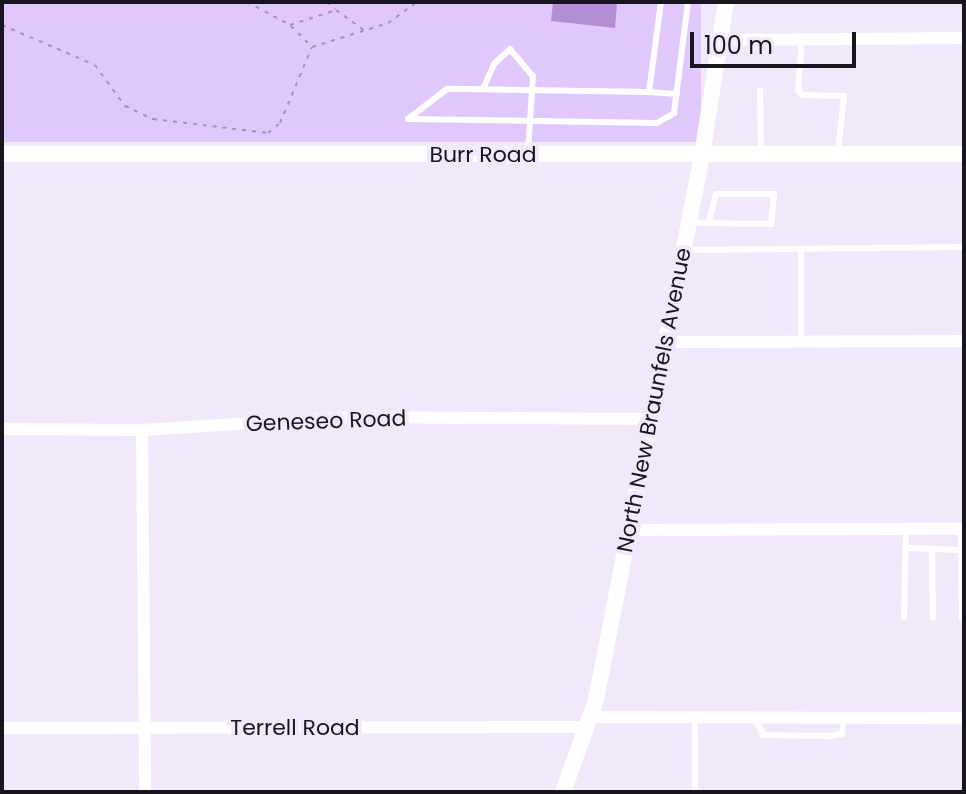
<!DOCTYPE html>
<style>
body{margin:0}
#map{position:relative;width:966px;height:794px;overflow:hidden;background:#f1e8fc;font-family:Poppins,sans-serif}
div>[style]{position:absolute}
.green>*{inset:0;background:#e1c8fc;transform-origin:0 0}
.water>*{inset:0;background:#b28fd5}
.path>*{height:2px;margin-top:-1px;transform-origin:0;background:repeating-linear-gradient(90deg,#a099a8 0 4px,transparent 0 10px)}
.service>*{height:6px;margin:-3px;padding:0 3px;transform-origin:3px;border-radius:3px;background:#fff}
.minor>*{height:12px;margin:-6px;padding:0 6px;transform-origin:6px;border-radius:6px;background:#fff}
.tertiary>*{height:16px;margin:-8px;padding:0 8px;transform-origin:8px;border-radius:8px;background:#fff}
span{translate:-50% -50%;white-space:nowrap;text-align:center;line-height:1.15;-webkit-text-stroke:8px #f1e8fc;paint-order:stroke}
.street-label{font-size:22px;color:#19151e}
.frame{position:absolute;inset:0;border:4px solid #19151e;pointer-events:none}
.scale{position:absolute;left:690px;top:32px;width:166px;height:36px;box-sizing:border-box;border:4px solid #19151e;border-top:0;padding-left:10px;font-size:24px;line-height:28px;white-space:nowrap;color:#19151e;-webkit-text-stroke:6px #f1e8fc;paint-order:stroke}
</style>
<div id="map">
<div class="green">
<i style="left:2px;top:2px;width:699px;height:140px"></i>
</div>
<div class="water">
<i style="clip-path:polygon(553px 2px,617px 3px,615px 28px,551px 21px)"></i>
</div>
<div class="path">
<i style="left:247px;top:2px;width:49px;rotate:28.1deg"></i>
<i style="left:290px;top:25px;width:48px;rotate:-18.1deg"></i>
<i style="left:336px;top:10px;width:37px;rotate:36deg"></i>
<i style="left:327px;top:2px;width:11px;rotate:41deg"></i>
<i style="left:2px;top:25px;width:101px;rotate:23.3deg"></i>
<i style="left:95px;top:65px;width:51px;rotate:53.8deg"></i>
<i style="left:125px;top:106px;width:31px;rotate:25deg"></i>
<i style="left:153px;top:119px;width:116px;rotate:6.9deg"></i>
<i style="left:268px;top:133px;width:16px;rotate:-40deg"></i>
<i style="left:280px;top:123px;width:82px;rotate:-67.2deg"></i>
<i style="left:312px;top:47px;width:80px;rotate:-17.5deg"></i>
<i style="left:388px;top:23px;width:36px;rotate:-36deg"></i>
<i style="left:291px;top:26px;width:28px;rotate:45deg"></i>
</div>
<div class="service">
<i style="left:661px;top:2px;width:91px;rotate:97.6deg"></i>
<i style="left:649px;top:92px;width:202px;rotate:-179.1deg"></i>
<i style="left:447px;top:89px;width:49px;rotate:142.4deg"></i>
<i style="left:408px;top:119px;width:249px;rotate:0.9deg"></i>
<i style="left:657px;top:123px;width:20px;rotate:-30deg"></i>
<i style="left:674px;top:113px;width:112px;rotate:-82.8deg"></i>
<i style="left:802px;top:40px;width:50px;rotate:94.6deg"></i>
<i style="left:798px;top:90px;width:6px;rotate:51deg"></i>
<i style="left:802px;top:95px;width:42px;rotate:1.4deg"></i>
<i style="left:844px;top:96px;width:55px;rotate:96.2deg"></i>
<i style="left:483px;top:89px;width:27px;rotate:-66deg"></i>
<i style="left:494px;top:64px;width:22px;rotate:-43deg"></i>
<i style="left:510px;top:49px;width:35px;rotate:50deg"></i>
<i style="left:533px;top:76px;width:75px;rotate:93.8deg"></i>
<i style="left:760px;top:90px;width:61px;rotate:89.1deg"></i>
<i style="left:649px;top:92px;width:28px;rotate:4deg"></i>
<i style="left:693px;top:222px;width:15px;rotate:4deg"></i>
<i style="left:708px;top:223px;width:63px;rotate:0.9deg"></i>
<i style="left:771px;top:224px;width:30px;rotate:-84deg"></i>
<i style="left:774px;top:194px;width:58px;rotate:180deg"></i>
<i style="left:716px;top:194px;width:30px;rotate:105deg"></i>
<i style="left:684px;top:250px;width:280px;rotate:-0.6deg"></i>
<i style="left:801px;top:342px;width:93px;rotate:-90deg"></i>
<i style="left:961px;top:529px;width:89px;rotate:89.4deg"></i>
<i style="left:905px;top:548px;width:56px;rotate:2deg"></i>
<i style="left:932px;top:549px;width:69px;rotate:89.2deg"></i>
<i style="left:904px;top:617px;width:88px;rotate:-88.7deg"></i>
<i style="left:755px;top:717px;width:20px;rotate:66deg"></i>
<i style="left:763px;top:735px;width:68px;rotate:0.8deg"></i>
<i style="left:831px;top:736px;width:11px;rotate:-10deg"></i>
<i style="left:842px;top:734px;width:16px;rotate:-83deg"></i>
<i style="left:695px;top:792px;width:75px;rotate:-90deg"></i>
</div>
<div class="minor">
<i style="left:721px;top:40px;width:243px;rotate:-0.5deg"></i>
<i style="left:666px;top:342px;width:298px;rotate:-0.2deg"></i>
<i style="left:2px;top:429px;width:140px;rotate:0.4deg"></i>
<i style="left:142px;top:430px;width:206px;rotate:-3.6deg"></i>
<i style="left:348px;top:417px;width:303px;rotate:0.4deg"></i>
<i style="left:142px;top:430px;width:362px;rotate:89.5deg"></i>
<i style="left:629px;top:530px;width:335px;rotate:-0.2deg"></i>
<i style="left:592px;top:717px;width:372px;rotate:0.2deg"></i>
<i style="left:2px;top:728px;width:587px;rotate:-0.1deg"></i>
</div>
<div class="tertiary">
<i style="left:2px;top:154px;width:962px"></i>
<i style="left:563px;top:792px;width:98px;rotate:-70.3deg"></i>
<i style="left:596px;top:700px;width:555px;rotate:-78.99deg"></i>
<i style="left:702px;top:155px;width:155px;rotate:-81.1deg"></i>
</div>
<div class="street-label">
<span style="left:483px;top:155px">Burr Road</span>
<span style="left:654px;top:400px;rotate:-79deg">North New Braunfels Avenue</span>
<span style="left:326px;top:421px;rotate:-2deg">Geneseo Road</span>
<span style="left:295px;top:728px">Terrell Road</span>
</div>
<div class="frame"></div>
<div class="scale">100 m</div>
</div>
